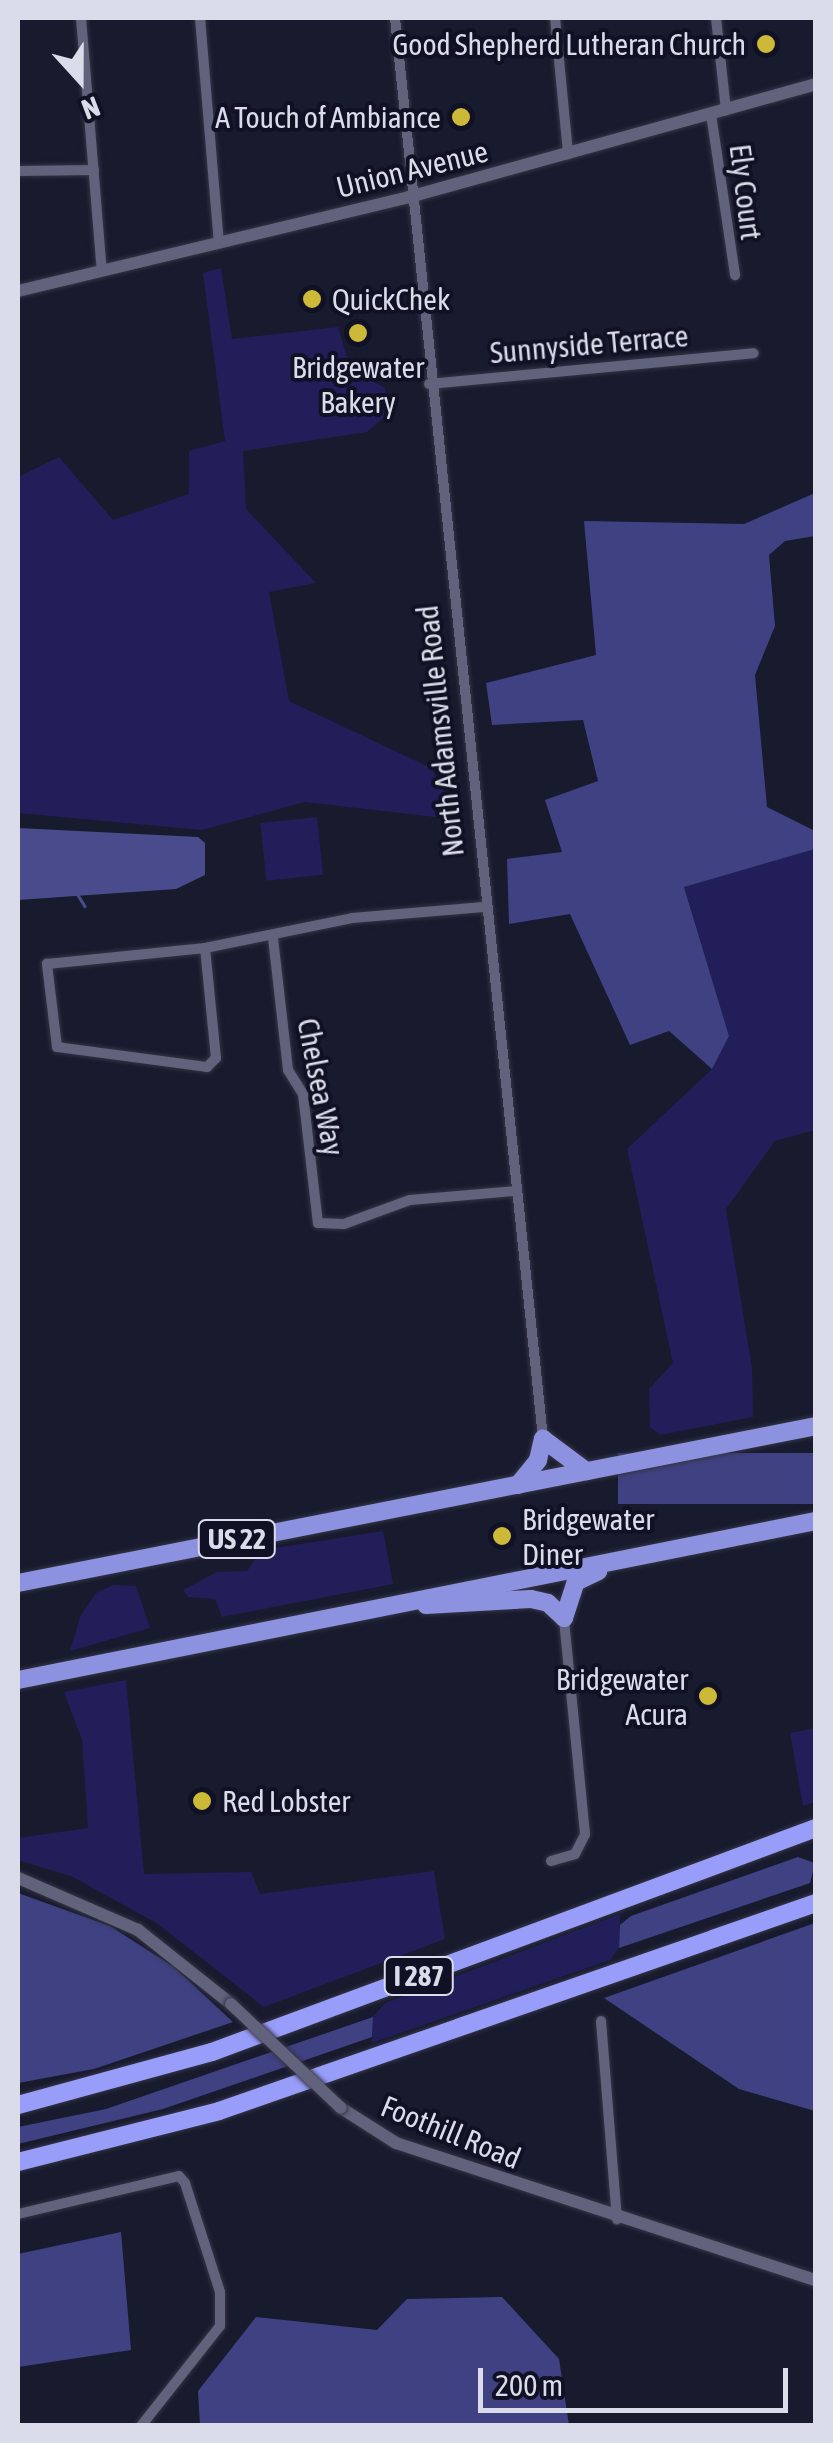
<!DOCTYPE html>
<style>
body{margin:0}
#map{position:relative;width:833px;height:2443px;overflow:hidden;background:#181a2e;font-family:"Asap Condensed",sans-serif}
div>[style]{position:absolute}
.green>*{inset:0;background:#221e5a;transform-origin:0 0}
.forest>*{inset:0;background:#404182;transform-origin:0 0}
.water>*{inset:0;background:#494b8c}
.stream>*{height:2.5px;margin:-1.25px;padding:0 1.25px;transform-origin:1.25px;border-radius:1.25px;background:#494b8c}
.roads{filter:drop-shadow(0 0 2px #343444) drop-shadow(0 0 2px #343444)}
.minor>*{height:10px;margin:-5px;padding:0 5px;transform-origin:5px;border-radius:5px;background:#60637b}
.tertiary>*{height:12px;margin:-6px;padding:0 6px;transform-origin:6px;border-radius:6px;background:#60637b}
.trunk>*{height:18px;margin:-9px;padding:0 9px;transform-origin:9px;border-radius:9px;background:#8d92e0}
.motorway>*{height:18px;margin:-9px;padding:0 9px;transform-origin:9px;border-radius:9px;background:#989dfa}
.bridges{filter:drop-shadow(0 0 2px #343444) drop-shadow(0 0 2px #343444)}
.tertiary-bridge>*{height:12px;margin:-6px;padding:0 6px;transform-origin:6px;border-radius:6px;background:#60637b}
.dots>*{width:28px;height:28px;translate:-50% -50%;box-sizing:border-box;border:5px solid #101124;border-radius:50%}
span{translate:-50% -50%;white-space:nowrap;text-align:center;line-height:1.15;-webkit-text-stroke:8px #101124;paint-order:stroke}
.shield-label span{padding:2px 8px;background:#101124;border:2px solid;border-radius:8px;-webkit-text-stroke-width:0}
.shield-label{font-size:28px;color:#dadcea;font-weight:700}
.poi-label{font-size:30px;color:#dadcea}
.right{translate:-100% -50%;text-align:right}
.left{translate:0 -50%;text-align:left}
.street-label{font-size:30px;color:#dadcea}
.frame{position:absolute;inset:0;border:20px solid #dadcea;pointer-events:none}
.north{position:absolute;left:30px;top:30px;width:100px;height:100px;-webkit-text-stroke:8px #101124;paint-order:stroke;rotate:159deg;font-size:28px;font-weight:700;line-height:40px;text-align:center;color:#dadcea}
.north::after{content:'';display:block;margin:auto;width:35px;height:45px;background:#dadcea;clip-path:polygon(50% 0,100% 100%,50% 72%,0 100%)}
.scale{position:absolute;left:478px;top:2368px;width:310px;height:45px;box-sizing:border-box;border:5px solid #dadcea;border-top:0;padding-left:12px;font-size:30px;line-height:35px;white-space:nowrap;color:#dadcea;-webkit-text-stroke:8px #101124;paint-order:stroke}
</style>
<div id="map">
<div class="green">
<i style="clip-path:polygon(221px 268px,232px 339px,338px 327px,351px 370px,385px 388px,387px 415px,367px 432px,243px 451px,246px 509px,316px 583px,269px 592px,289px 701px,431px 768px,461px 820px,305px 802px,202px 830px,18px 813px,18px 477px,59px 457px,113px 520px,189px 494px,189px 451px,225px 441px,203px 273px)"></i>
<i style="left:317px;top:817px;width:58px;height:57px;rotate:84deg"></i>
<i style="clip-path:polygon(815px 849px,815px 1130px,775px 1141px,726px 1209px,752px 1368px,753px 1417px,660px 1435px,650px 1427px,649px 1389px,673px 1363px,627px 1149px,712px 1069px,729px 1036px,684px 886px)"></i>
<i style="clip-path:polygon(383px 1531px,393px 1584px,222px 1617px,215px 1599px,188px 1597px,183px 1590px,217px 1572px,247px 1571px,262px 1550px)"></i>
<i style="clip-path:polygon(113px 1585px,136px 1586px,150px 1628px,70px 1651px,80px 1617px,96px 1593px)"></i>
<i style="clip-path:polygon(126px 1680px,144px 1874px,251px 1872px,260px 1894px,434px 1871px,445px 1939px,264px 2007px,158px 1924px,73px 1877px,18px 1860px,18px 1838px,88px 1828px,82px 1740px,64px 1692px)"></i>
<i style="clip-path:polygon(815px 1728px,815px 1802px,803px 1806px,790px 1733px)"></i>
<i style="clip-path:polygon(620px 1914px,619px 1948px,610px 1960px,372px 2043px,373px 2017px,385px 2003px)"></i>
</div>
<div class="forest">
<i style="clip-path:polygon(815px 493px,815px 536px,785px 541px,769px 555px,775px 626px,755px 675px,767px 807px,815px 831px,815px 849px,684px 887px,729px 1036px,712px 1069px,669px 1031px,630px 1045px,570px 914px,509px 924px,507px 859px,562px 852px,545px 800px,598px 781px,583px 720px,492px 725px,486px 683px,596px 655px,584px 521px,744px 524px)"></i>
<i style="left:815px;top:1453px;width:51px;height:197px;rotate:90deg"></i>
<i style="clip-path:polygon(798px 1857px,815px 1863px,810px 1883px,619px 1948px,620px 1925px,631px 1916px)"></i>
<i style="clip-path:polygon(18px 1893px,110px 1926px,174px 1967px,233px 2022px,94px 2069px,18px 2083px)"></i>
<i style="clip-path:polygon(815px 1923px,815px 2111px,739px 2089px,604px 1998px)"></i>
<i style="clip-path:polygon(373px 2017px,372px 2037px,163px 2109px,18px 2144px,18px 2127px,106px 2109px)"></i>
<i style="clip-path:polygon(121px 2232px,131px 2350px,18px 2367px,18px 2254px)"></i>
<i style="clip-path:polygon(502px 2297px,559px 2359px,569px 2425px,200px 2425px,198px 2391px,256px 2317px,377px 2330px,407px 2299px)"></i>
</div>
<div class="water">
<i style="clip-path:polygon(18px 828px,198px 837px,205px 843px,205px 875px,176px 889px,18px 900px)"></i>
</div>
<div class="stream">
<i style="left:78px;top:895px;width:13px;rotate:58deg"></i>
</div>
<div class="roads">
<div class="minor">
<i style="left:81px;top:18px;width:254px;rotate:85.3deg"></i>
<i style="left:200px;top:18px;width:226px;rotate:85.2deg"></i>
<i style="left:395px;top:18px;width:1429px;rotate:84.05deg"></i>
<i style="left:555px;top:18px;width:137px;rotate:84.5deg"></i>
<i style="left:716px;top:18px;width:93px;rotate:83.8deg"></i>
<i style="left:711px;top:114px;width:163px;rotate:81.5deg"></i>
<i style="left:18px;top:171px;width:76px;rotate:-0.8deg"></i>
<i style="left:429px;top:384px;width:326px;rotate:-5.4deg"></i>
<i style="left:273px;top:938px;width:133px;rotate:83.5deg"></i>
<i style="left:288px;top:1070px;width:28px;rotate:58deg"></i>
<i style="left:303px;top:1094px;width:130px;rotate:83.4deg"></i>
<i style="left:318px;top:1223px;width:26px;rotate:2deg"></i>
<i style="left:344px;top:1224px;width:70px;rotate:-20deg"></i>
<i style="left:410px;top:1200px;width:104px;rotate:-4.9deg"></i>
<i style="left:205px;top:948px;width:111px;rotate:84.3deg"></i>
<i style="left:216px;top:1058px;width:13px;rotate:135deg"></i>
<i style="left:207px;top:1067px;width:151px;rotate:-172.4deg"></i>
<i style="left:57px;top:1047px;width:84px;rotate:-96.9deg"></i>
<i style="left:47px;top:964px;width:159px;rotate:-5.8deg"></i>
<i style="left:205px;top:948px;width:150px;rotate:-11.5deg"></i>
<i style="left:352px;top:918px;width:132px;rotate:-4.8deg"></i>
<i style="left:551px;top:1861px;width:25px;rotate:-16deg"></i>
<i style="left:575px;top:1854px;width:22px;rotate:-63deg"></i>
<i style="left:585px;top:1834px;width:217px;rotate:-95.6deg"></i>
<i style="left:601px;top:2021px;width:199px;rotate:85.4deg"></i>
<i style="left:18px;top:2214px;width:165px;rotate:-13.3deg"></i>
<i style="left:179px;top:2176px;width:9px;rotate:49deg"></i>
<i style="left:185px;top:2183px;width:114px;rotate:72.2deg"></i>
<i style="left:220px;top:2292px;width:34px;rotate:90deg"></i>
<i style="left:220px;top:2326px;width:127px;rotate:128.3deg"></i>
</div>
<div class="tertiary">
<i style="left:18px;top:291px;width:402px;rotate:-13.5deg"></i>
<i style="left:409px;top:197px;width:422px;rotate:-15.5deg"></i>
<i style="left:18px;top:1878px;width:131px;rotate:23.4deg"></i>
<i style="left:138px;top:1930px;width:119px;rotate:38.5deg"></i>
<i style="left:341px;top:2108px;width:65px;rotate:32.5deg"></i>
<i style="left:396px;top:2143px;width:442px;rotate:18.1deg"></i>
</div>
<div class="trunk">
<i style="left:543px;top:1439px;width:54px;rotate:36.7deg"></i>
<i style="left:518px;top:1485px;width:32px;rotate:-51deg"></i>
<i style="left:538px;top:1460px;width:22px;rotate:-77deg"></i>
<i style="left:18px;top:1583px;width:813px;rotate:-11.13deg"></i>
<i style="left:426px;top:1605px;width:105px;rotate:-3.3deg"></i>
<i style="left:531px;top:1599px;width:17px;rotate:13deg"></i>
<i style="left:548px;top:1603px;width:22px;rotate:43deg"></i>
<i style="left:564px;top:1618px;width:38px;rotate:-72deg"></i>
<i style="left:576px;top:1582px;width:25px;rotate:-26deg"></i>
<i style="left:18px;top:1680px;width:814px;rotate:-11.27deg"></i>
</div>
<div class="motorway">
<i style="left:18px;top:2105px;width:201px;rotate:-15.3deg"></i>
<i style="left:212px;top:2052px;width:644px;rotate:-20.35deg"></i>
<i style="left:18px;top:2162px;width:207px;rotate:-14.2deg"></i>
<i style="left:219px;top:2111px;width:632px;rotate:-19.21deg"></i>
</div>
</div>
<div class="bridges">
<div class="tertiary-bridge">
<i style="left:231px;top:2004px;width:151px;rotate:43.4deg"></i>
</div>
</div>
<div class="dots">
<i style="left:766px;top:44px;background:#cdb938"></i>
<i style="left:461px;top:117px;background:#cdb938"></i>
<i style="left:312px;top:299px;background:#cdb938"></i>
<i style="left:358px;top:333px;background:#cdb938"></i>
<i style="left:502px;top:1536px;background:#cdb938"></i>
<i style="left:708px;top:1696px;background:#cdb938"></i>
<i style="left:202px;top:1801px;background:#cdb938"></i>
</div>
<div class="shield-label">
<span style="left:237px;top:1539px">US 22</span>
<span style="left:419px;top:1976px">I 287</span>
</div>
<div class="poi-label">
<span class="right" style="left:746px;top:44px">Good Shepherd Lutheran Church</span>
<span class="right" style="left:441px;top:117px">A Touch of Ambiance</span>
<span class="left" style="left:332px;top:299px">QuickChek</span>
<span style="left:358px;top:384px">Bridgewater<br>Bakery</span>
<span class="left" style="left:522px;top:1536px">Bridgewater<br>Diner</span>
<span class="right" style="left:688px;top:1696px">Bridgewater<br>Acura</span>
<span class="left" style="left:222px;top:1801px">Red Lobster</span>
</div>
<div class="street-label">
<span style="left:412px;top:169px;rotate:-14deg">Union Avenue</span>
<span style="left:746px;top:192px;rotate:83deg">Ely Court</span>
<span style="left:589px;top:344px;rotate:-5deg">Sunnyside Terrace</span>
<span style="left:440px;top:731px;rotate:-96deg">North Adamsville Road</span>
<span style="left:321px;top:1087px;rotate:79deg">Chelsea Way</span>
<span style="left:451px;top:2132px;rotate:22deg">Foothill Road</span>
</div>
<div class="frame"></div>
<div class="north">N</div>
<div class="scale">200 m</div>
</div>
